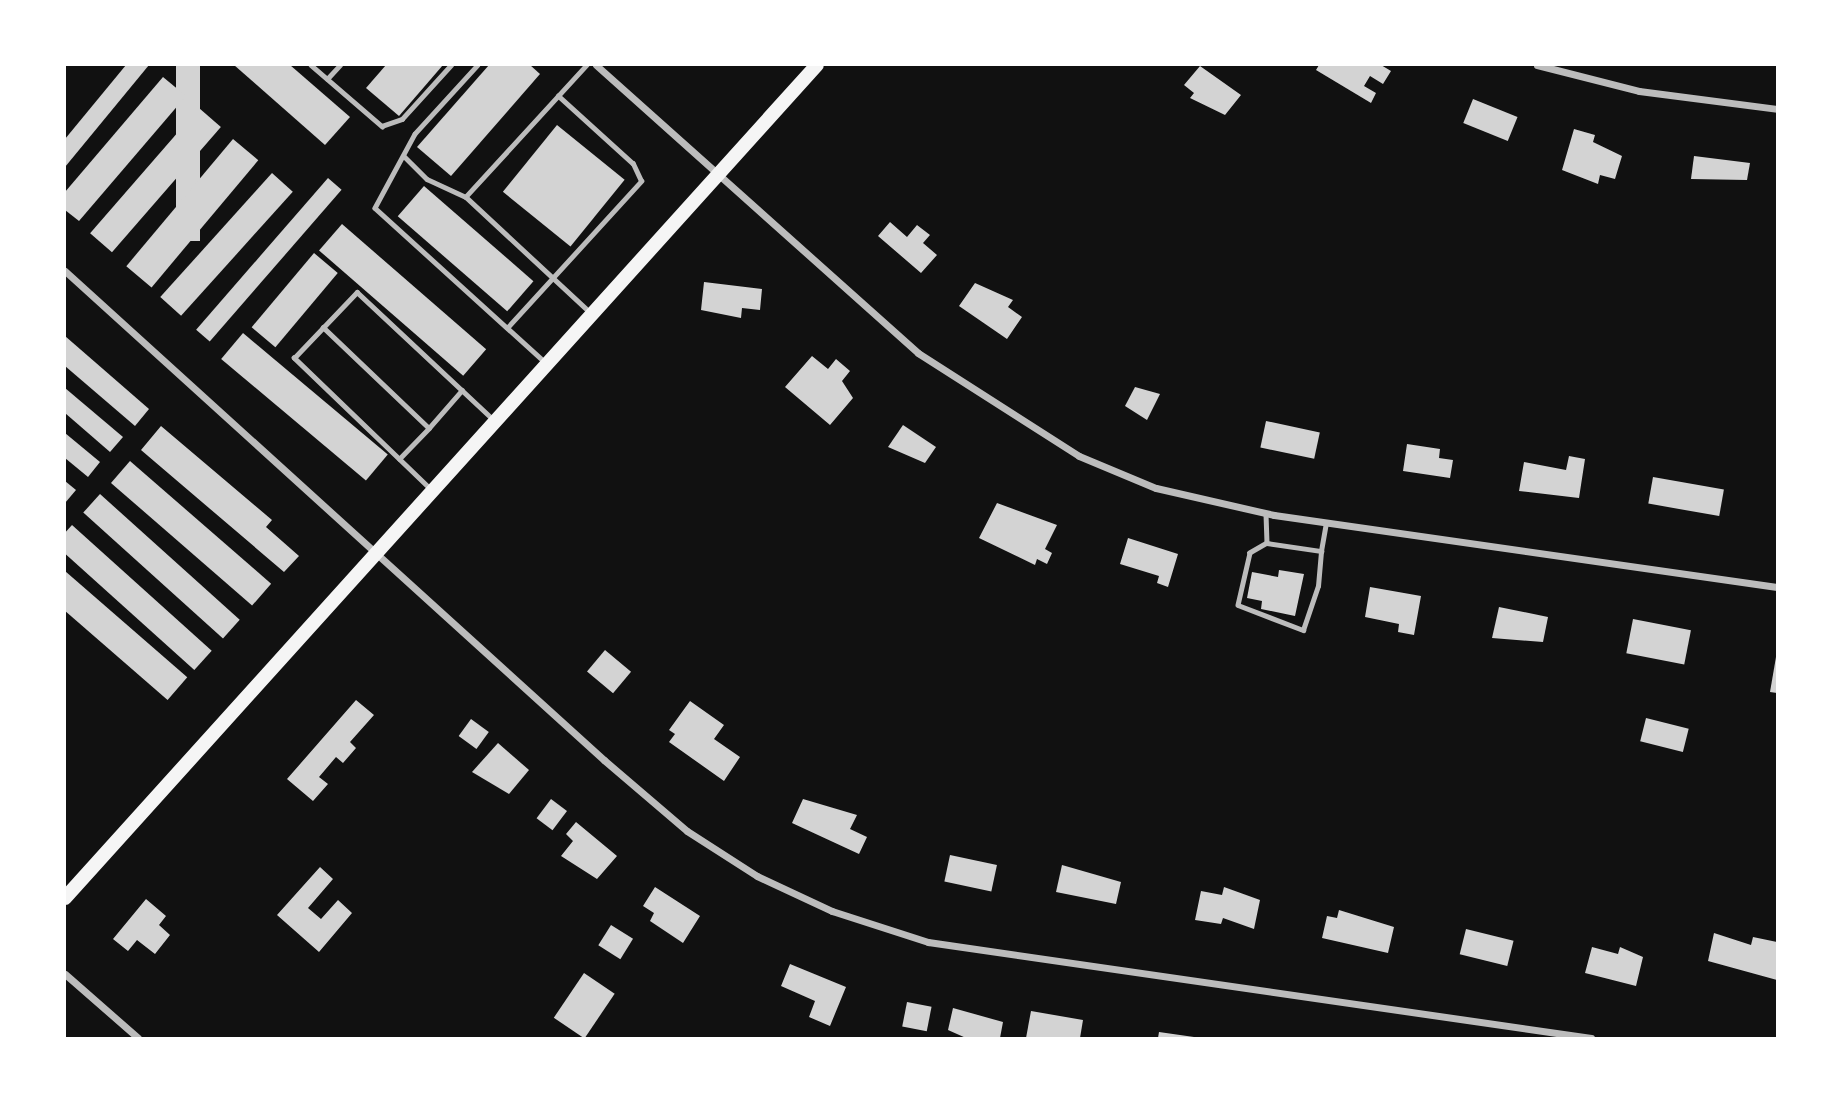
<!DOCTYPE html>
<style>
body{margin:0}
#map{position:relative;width:1842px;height:1103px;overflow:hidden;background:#111;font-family:"Archivo Narrow",sans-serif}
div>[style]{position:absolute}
.building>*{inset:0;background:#d3d3d3;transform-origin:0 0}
.service>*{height:4.5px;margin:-2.25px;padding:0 2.25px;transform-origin:2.25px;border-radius:2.25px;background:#bcbcbc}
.minor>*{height:7px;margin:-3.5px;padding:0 3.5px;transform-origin:3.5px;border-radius:3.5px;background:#bcbcbc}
.primary>*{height:14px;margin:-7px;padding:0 7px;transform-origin:7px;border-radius:7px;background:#f5f5f5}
span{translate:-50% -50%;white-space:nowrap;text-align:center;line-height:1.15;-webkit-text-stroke:5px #fff;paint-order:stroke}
.frame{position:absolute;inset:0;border:66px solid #fff;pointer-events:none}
</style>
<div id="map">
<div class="building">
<i style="clip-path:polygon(126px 65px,149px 65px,65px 167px,65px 139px)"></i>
<i style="left:176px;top:65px;width:24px;height:176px"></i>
<i style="clip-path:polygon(234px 65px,290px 65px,350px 117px,325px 145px)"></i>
<i style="clip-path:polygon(386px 65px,443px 65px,399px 116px,366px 88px)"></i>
<i style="clip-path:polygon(489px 65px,530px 65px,540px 74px,451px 176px,417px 147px)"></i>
<i style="clip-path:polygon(1319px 65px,1381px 65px,1391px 71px,1383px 84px,1370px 76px,1364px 86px,1376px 93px,1371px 103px,1316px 70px)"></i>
<i style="clip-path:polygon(1200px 66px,1241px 95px,1225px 115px,1190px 98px,1194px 93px,1184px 85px)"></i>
<i style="clip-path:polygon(163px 77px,186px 96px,79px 221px,65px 210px,65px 192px)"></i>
<i style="left:1473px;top:99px;width:48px;height:26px;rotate:22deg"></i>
<i style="left:199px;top:108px;width:29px;height:166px;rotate:41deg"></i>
<i style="left:557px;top:125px;width:87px;height:86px;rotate:39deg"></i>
<i style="clip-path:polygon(1574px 129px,1595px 135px,1593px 142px,1622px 156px,1615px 179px,1600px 175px,1598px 184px,1562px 170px)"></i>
<i style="left:233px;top:139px;width:33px;height:166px;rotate:40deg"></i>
<i style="clip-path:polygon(1694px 156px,1750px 163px,1747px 180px,1691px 179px)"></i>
<i style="left:272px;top:173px;width:28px;height:167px;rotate:42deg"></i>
<i style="left:328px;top:178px;width:18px;height:201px;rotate:41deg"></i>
<i style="left:424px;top:186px;width:145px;height:40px;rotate:41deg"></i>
<i style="clip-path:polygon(890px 222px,907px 237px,917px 225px,930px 235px,923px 243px,937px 255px,921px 273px,878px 236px)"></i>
<i style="left:342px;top:224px;width:191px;height:35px;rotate:41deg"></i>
<i style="left:314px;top:253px;width:31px;height:97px;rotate:40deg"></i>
<i style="clip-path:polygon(704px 282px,762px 289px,760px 310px,742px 308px,741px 318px,701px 310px)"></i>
<i style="clip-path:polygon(975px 283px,1013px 300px,1008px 307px,1022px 317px,1007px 339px,959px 306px)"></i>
<i style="left:243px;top:333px;width:189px;height:34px;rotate:40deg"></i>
<i style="clip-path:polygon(65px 336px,149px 409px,135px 426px,65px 366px)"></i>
<i style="clip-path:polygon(812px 356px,828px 369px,836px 359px,850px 371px,842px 381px,853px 398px,830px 425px,785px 387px)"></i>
<i style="clip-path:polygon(1135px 387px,1160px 394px,1147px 420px,1125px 406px)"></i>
<i style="clip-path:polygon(65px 388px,123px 437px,110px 452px,65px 413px)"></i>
<i style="left:1266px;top:421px;width:55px;height:27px;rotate:12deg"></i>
<i style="clip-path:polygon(903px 425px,936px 447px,925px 463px,888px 447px)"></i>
<i style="clip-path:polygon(161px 426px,272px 520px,266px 527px,299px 556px,284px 572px,141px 450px)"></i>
<i style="clip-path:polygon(65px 433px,100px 462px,88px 477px,65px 458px)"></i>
<i style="clip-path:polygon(1407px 444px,1440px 449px,1439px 458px,1453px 460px,1450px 478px,1403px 471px)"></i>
<i style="clip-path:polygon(1569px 456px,1585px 459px,1579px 498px,1519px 491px,1524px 462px,1566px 470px)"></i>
<i style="left:130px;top:461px;width:187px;height:29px;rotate:41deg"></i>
<i style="left:1653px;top:477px;width:72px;height:27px;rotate:10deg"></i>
<i style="clip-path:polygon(65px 481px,76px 490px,65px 503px)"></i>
<i style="left:100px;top:494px;width:188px;height:25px;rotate:42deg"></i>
<i style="clip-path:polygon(997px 503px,1057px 525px,1045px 549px,1052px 553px,1047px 564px,1037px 559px,1035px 565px,979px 538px)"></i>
<i style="left:72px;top:525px;width:188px;height:26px;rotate:42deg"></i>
<i style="clip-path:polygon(1128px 538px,1178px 554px,1168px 587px,1157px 583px,1159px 576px,1120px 564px)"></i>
<i style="clip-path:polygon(1279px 570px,1304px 574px,1295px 616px,1261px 609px,1262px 601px,1247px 598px,1252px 572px,1278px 577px)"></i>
<i style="left:65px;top:571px;width:162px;height:30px;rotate:41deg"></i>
<i style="clip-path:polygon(1370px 587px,1421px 596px,1414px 635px,1398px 632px,1399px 624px,1365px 617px)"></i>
<i style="clip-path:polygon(1499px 607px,1548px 617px,1543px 642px,1492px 638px)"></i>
<i style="left:1633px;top:619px;width:59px;height:35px;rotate:11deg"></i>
<i style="left:605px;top:650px;width:34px;height:28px;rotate:40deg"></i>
<i style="clip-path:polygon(1776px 657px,1777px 657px,1777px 693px,1770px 692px)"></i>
<i style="clip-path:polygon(356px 700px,374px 715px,350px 742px,356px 748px,343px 763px,336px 757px,319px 777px,328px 784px,313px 801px,287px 779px)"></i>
<i style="clip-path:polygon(690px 701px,724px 725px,714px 739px,740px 757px,724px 781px,669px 742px,675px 734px,669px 730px)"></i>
<i style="left:1646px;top:718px;width:44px;height:24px;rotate:14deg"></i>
<i style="left:471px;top:719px;width:22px;height:21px;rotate:36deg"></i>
<i style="clip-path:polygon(498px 743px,529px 770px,509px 794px,472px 772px)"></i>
<i style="left:551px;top:799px;width:20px;height:24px;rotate:37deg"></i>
<i style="clip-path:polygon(803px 799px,857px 815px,850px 829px,867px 837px,859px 854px,792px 823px)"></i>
<i style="clip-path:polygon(576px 822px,617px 856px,597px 879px,561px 856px,573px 841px,566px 834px)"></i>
<i style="left:950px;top:855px;width:48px;height:27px;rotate:12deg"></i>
<i style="clip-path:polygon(1062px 865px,1121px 882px,1116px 904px,1056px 892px)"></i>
<i style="clip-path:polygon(320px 867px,333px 879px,308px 908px,321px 919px,338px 900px,352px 913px,319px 952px,277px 915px)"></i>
<i style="clip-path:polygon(655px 887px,700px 916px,683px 943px,650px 921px,654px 913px,643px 906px)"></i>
<i style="clip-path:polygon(1224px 887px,1260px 900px,1254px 929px,1223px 918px,1221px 924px,1195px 920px,1201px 891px,1222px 895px)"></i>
<i style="clip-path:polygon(146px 899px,166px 916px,159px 925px,170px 935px,155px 954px,137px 940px,128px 951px,113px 939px)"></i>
<i style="clip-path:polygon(1339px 910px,1394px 927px,1388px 953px,1322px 938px,1327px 916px,1337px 918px)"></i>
<i style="left:611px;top:925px;width:26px;height:24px;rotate:32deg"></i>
<i style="left:1466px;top:929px;width:49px;height:26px;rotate:14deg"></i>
<i style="clip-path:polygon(1714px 933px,1751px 945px,1753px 937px,1777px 942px,1777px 980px,1708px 961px)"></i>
<i style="clip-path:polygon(1592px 947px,1618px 954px,1620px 947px,1643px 957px,1636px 986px,1585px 973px)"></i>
<i style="clip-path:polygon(790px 964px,846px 987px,830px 1026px,809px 1017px,815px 1001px,781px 986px)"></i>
<i style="left:584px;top:973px;width:37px;height:54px;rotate:34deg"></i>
<i style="left:907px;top:1002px;width:25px;height:25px;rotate:11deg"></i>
<i style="clip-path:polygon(953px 1008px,1003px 1022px,1000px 1038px,966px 1038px,948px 1030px)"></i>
<i style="clip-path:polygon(1031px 1011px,1083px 1020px,1080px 1038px,1026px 1038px)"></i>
<i style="clip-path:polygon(1159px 1032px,1194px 1037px,1194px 1038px,1158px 1038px)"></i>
</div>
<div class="service">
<i style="left:311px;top:65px;width:94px;rotate:40.7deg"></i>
<i style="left:382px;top:126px;width:21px;rotate:-19deg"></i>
<i style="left:402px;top:119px;width:73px;rotate:-47.8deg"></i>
<i style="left:478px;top:65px;width:93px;rotate:132.4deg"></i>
<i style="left:415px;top:134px;width:84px;rotate:118.4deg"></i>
<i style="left:375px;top:208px;width:231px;rotate:42.2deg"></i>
<i style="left:587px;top:65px;width:179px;rotate:132.5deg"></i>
<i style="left:466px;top:197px;width:171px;rotate:42.9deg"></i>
<i style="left:327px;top:79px;width:19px;rotate:-47deg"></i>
<i style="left:405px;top:157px;width:31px;rotate:45deg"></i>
<i style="left:427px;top:179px;width:43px;rotate:24.8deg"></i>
<i style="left:323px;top:327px;width:146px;rotate:43.6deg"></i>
<i style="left:429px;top:428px;width:50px;rotate:-49deg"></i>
<i style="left:507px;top:328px;width:199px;rotate:-47.6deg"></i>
<i style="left:641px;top:181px;width:19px;rotate:-115deg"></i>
<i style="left:633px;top:164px;width:101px;rotate:-137.8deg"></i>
<i style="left:399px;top:459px;width:43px;rotate:-45.9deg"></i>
<i style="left:430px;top:489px;width:189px;rotate:-136.1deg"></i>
<i style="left:294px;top:358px;width:91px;rotate:-46.3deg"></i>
<i style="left:357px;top:292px;width:187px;rotate:43.1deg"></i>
<i style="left:1266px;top:514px;width:29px;rotate:88deg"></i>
<i style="left:1267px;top:543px;width:55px;rotate:8.4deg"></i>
<i style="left:1321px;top:551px;width:28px;rotate:-80deg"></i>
<i style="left:1267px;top:543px;width:20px;rotate:150deg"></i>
<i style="left:1250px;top:553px;width:53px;rotate:103deg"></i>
<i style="left:1238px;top:605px;width:70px;rotate:21deg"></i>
<i style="left:1303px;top:630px;width:46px;rotate:-71.2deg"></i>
<i style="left:1318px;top:586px;width:35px;rotate:-85deg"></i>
</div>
<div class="minor">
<i style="left:596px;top:65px;width:432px;rotate:41.8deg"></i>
<i style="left:918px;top:353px;width:191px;rotate:32.6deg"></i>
<i style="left:1079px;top:456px;width:83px;rotate:22.6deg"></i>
<i style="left:1156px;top:488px;width:121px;rotate:12.9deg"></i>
<i style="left:1274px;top:515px;width:508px;rotate:8.15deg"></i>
<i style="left:1537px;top:65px;width:105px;rotate:14.3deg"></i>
<i style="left:1639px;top:91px;width:139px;rotate:7.4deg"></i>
<i style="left:65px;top:271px;width:728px;rotate:42.22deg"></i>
<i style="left:604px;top:760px;width:109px;rotate:40.5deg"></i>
<i style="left:687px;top:831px;width:83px;rotate:32.7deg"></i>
<i style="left:757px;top:876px;width:83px;rotate:25deg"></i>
<i style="left:832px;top:911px;width:101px;rotate:17.9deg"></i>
<i style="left:928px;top:942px;width:670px;rotate:8.24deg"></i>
<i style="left:65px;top:974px;width:97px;rotate:41.2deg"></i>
</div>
<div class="primary">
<i style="left:65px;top:898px;width:1122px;rotate:-47.93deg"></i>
</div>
<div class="frame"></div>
</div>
